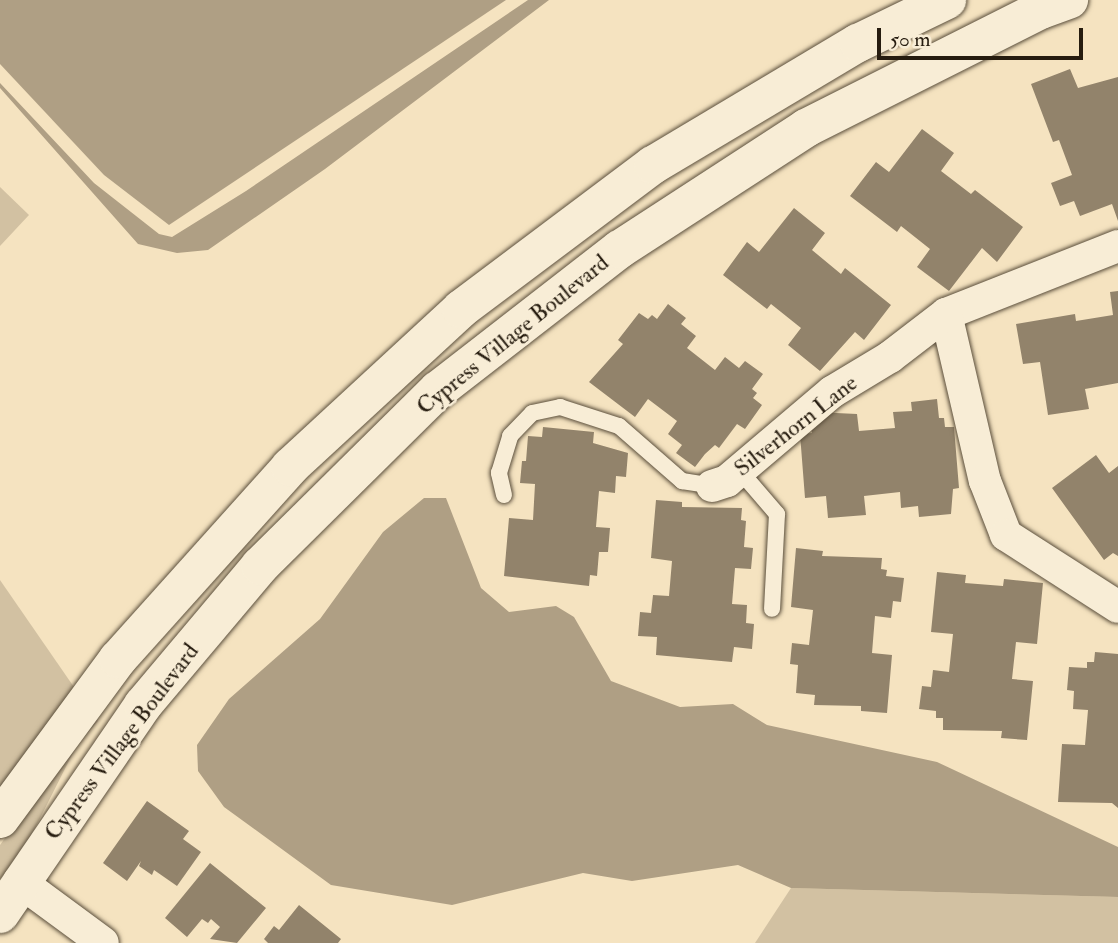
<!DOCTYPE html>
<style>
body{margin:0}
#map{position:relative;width:1118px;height:943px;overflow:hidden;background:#f5e3c0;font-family:"IM FELL Double Pica",serif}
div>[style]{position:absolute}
.green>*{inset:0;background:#d2c1a2}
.water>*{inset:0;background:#af9f84}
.building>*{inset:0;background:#92836b}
.roads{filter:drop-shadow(0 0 2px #5a4e3b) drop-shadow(0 0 2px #5a4e3b)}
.lane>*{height:16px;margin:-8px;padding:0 8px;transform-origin:8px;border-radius:8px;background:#f8edd6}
.street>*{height:32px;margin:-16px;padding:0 16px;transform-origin:16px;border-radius:16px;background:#f8edd6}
.secondary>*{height:38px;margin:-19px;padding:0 19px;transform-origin:19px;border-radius:19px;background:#f8edd6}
span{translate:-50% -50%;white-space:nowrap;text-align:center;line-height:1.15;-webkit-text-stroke:5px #f8edd6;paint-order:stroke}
.street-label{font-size:23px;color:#261c0f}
.scale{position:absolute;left:877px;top:28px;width:206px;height:32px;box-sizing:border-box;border:4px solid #261c0f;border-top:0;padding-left:9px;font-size:21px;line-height:24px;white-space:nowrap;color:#261c0f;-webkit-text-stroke:5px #f8edd6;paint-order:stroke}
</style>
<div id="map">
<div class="green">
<i style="clip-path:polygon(0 187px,29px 215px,0 246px)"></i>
<i style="clip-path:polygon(0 580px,76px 690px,0 794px)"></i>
<i style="clip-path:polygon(95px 716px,98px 721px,77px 745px,31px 836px,0 879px,0 845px)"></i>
<i style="clip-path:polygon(791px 888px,1118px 897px,1118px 943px,755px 943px)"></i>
</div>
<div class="water">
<i style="clip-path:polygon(0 0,506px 0,169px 225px,104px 175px,0 64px)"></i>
<i style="clip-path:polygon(528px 0,549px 0,325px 169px,208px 250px,177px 253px,138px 244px,0 88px,0 83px,94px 183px,159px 234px,172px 237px,246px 191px)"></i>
<i style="clip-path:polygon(424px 498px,446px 498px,481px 588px,509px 612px,556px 606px,574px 617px,611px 681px,680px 707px,733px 704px,767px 725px,937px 762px,1118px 847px,1118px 897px,791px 888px,738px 865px,632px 881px,583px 873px,452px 905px,331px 885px,224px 807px,198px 771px,197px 745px,229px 699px,320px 619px,383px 532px)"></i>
</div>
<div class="building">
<i style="clip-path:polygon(1070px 69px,1078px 88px,1118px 77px,1118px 221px,1112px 204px,1080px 216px,1074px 201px,1060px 206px,1051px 183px,1072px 175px,1059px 140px,1053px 142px,1031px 84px)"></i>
<i style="clip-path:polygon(922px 129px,954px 153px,941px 171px,971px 194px,975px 190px,1023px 227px,997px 262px,982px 248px,949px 291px,917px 267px,930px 249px,901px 226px,897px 232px,850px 196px,876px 162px,889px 172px)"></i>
<i style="clip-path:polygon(794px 208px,825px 233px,812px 250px,841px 274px,845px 268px,891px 305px,864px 340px,855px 332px,820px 371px,788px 345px,801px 328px,771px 304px,767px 309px,723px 275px,747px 242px,759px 252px)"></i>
<i style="clip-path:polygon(1118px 291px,1118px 383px,1085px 389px,1089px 409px,1048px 415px,1040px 362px,1023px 364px,1016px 324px,1075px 314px,1076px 321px,1113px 315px,1110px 292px)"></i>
<i style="clip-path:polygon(668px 304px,686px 318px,681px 324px,696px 336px,687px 348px,715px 370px,725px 357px,739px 368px,745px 361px,763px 374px,752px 389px,757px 393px,753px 398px,762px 405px,745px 429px,737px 424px,719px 448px,715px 445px,705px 454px,695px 467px,676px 453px,682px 445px,668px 434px,677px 421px,648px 399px,635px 417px,589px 382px,623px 344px,618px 340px,639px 313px,648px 319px,652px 315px,657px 319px)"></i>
<i style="clip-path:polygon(937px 399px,939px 418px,944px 418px,945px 427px,954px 427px,959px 488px,953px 489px,951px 514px,919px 517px,918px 506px,901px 508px,900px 492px,864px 496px,866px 515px,828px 518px,826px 496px,805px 498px,800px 434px,812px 433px,811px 428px,816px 427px,815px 412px,857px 414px,859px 431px,895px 428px,893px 412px,912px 411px,911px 402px)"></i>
<i style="clip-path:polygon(543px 427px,594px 432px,593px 443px,628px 453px,626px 477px,616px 476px,615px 493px,599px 491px,596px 527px,610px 528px,608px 552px,599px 552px,597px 576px,590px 575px,589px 586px,504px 576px,509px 518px,533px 520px,535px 484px,520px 483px,522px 461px,526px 461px,528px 436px,542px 437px)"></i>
<i style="clip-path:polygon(1096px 455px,1109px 473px,1118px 466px,1118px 556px,1113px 553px,1104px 560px,1052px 488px)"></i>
<i style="clip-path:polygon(656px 500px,682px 502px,682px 507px,742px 508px,741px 520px,746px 521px,744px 547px,753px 548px,751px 569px,735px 568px,732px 604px,747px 605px,746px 623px,754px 624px,752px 649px,734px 647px,732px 662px,656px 655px,657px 637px,638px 636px,640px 612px,651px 613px,653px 595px,669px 596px,672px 561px,651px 558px)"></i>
<i style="clip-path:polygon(796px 548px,823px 551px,822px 556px,882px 558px,881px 569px,887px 570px,886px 576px,904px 578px,901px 602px,893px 601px,891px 618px,875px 616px,872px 653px,892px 655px,887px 713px,861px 711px,861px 706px,814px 705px,815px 695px,796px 693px,798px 665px,790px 664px,792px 643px,809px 645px,813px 610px,791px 607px)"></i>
<i style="clip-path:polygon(937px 572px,966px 575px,965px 583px,1003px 586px,1004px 579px,1043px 583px,1037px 644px,1016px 642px,1012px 679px,1033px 681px,1027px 740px,1001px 738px,1002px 731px,943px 730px,943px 718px,936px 718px,936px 711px,919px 709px,922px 686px,931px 687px,933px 670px,949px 672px,953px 634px,931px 632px)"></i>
<i style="clip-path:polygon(1095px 652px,1118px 654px,1118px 808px,1112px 803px,1058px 802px,1062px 744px,1085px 745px,1088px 710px,1073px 709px,1074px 691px,1067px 690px,1069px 667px,1087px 668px,1087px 662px,1094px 662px)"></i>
<i style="clip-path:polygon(147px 801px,189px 831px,183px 839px,201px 852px,177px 886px,154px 870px,152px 875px,139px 866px,141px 861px,127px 881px,103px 863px)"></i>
<i style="clip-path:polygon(210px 863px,266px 908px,237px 943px,210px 939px,220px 927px,211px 919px,208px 923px,202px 919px,187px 937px,165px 918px)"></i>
<i style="clip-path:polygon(299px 905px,341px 939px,338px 943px,268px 943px,264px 939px,274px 926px,279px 930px)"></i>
</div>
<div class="roads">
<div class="lane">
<i style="left:740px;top:471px;width:57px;rotate:49.3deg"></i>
<i style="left:777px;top:514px;width:95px;rotate:93deg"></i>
<i style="left:504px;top:495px;width:23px;rotate:-103deg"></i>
<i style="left:499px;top:473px;width:39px;rotate:-73deg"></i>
<i style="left:510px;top:436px;width:32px;rotate:-46deg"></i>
<i style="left:532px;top:413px;width:29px;rotate:-12deg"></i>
<i style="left:560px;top:407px;width:62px;rotate:17.9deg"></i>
<i style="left:619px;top:426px;width:84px;rotate:41.1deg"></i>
<i style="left:682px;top:481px;width:30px;rotate:9deg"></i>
</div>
<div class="street">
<i style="left:1118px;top:246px;width:185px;rotate:158.4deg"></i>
<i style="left:946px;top:314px;width:171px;rotate:76.9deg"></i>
<i style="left:985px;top:481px;width:58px;rotate:68.7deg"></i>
<i style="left:1006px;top:535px;width:133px;rotate:32.7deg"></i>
<i style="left:712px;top:486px;width:16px;rotate:-18deg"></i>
<i style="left:727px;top:481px;width:138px;rotate:-40.3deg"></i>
<i style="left:832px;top:392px;width:68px;rotate:-31.1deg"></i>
<i style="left:890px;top:357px;width:71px;rotate:-37.5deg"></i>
<i style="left:19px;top:881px;width:104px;rotate:36.4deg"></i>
</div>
<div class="secondary">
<i style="left:0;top:819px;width:199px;rotate:-53.6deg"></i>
<i style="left:118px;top:659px;width:258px;rotate:-48.1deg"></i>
<i style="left:290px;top:467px;width:233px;rotate:-42.7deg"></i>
<i style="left:461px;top:309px;width:240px;rotate:-36.9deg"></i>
<i style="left:653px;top:165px;width:239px;rotate:-30.8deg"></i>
<i style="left:858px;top:43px;width:99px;rotate:-25.8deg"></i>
<i style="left:0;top:914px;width:253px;rotate:-55.6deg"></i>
<i style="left:143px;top:705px;width:182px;rotate:-49.9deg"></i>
<i style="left:260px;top:566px;width:250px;rotate:-44.7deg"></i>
<i style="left:438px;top:390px;width:230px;rotate:-37.8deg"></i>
<i style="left:620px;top:249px;width:222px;rotate:-33deg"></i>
<i style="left:806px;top:128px;width:263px;rotate:-26.7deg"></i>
<i style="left:1041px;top:10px;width:30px;rotate:-20deg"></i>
</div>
</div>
<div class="street-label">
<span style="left:513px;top:335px;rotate:-39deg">Cypress Village Boulevard</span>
<span style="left:796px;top:426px;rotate:-38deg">Silverhorn Lane</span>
<span style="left:122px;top:742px;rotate:-53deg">Cypress Village Boulevard</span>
</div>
<div class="scale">50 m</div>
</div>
